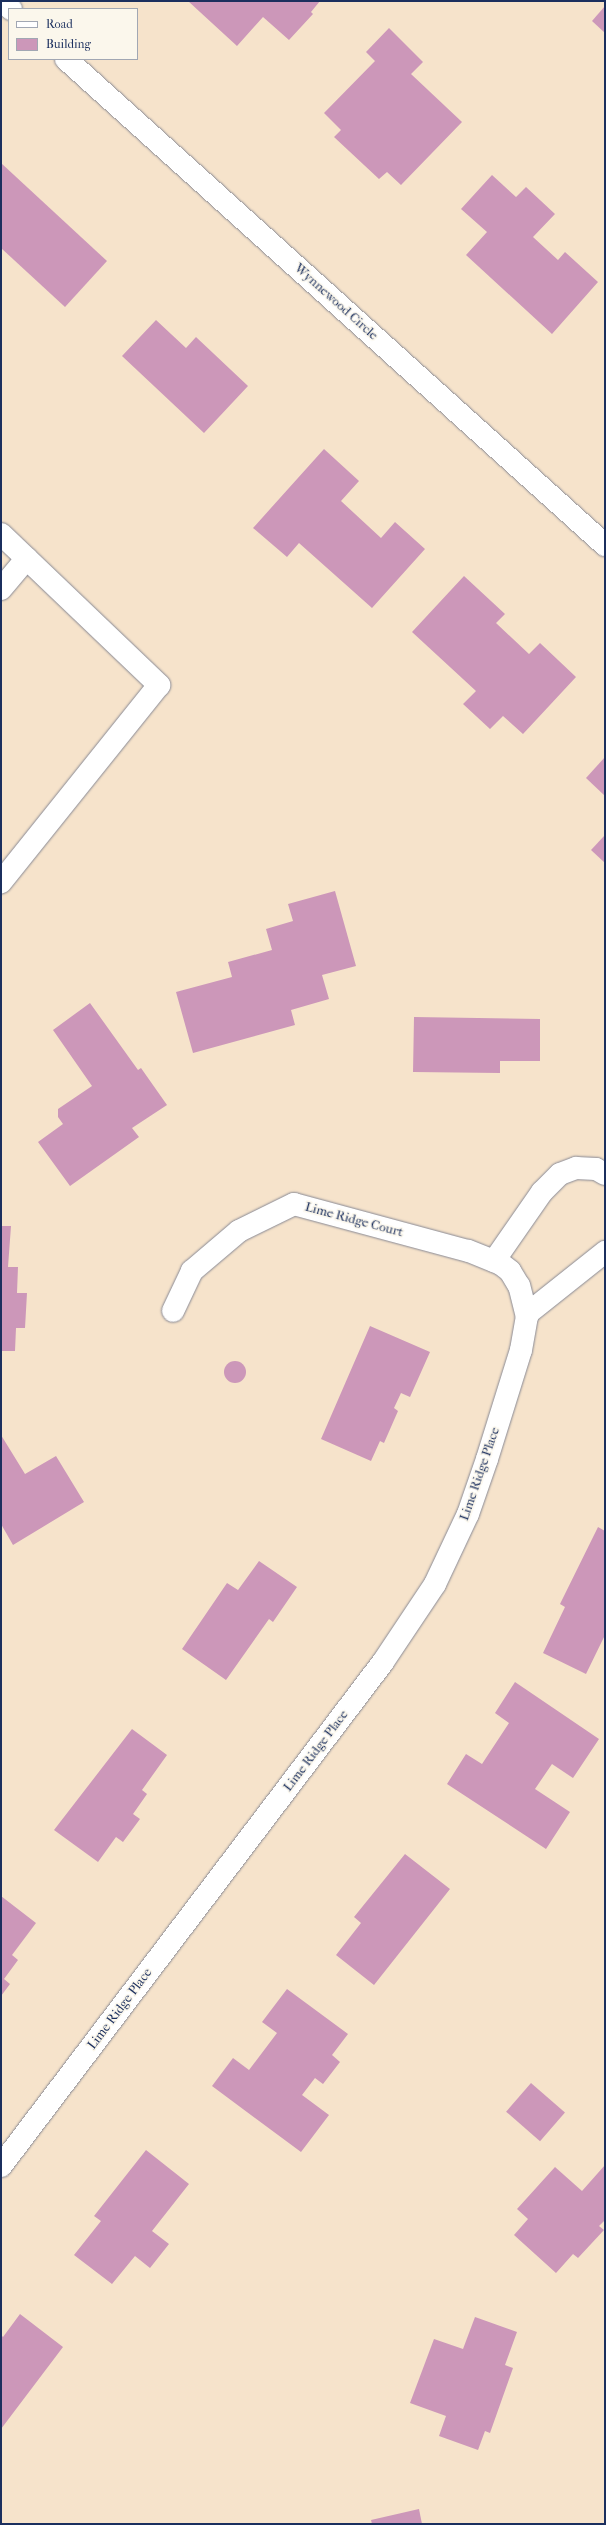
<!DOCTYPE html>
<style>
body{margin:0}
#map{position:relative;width:606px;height:2525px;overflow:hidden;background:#f6e3cb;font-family:"IM FELL French Canon",serif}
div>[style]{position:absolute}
.building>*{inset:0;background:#cc97b9;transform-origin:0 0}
.round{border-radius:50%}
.roads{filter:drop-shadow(0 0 1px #888994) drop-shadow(0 0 1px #888994)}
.minor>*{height:22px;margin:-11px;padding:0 11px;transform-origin:11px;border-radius:11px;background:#fff}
span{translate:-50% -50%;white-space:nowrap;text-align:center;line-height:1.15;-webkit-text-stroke:3px #fbf7ec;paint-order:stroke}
.street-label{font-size:13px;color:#1b2f5e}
.frame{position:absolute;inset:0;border:2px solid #1b2f5e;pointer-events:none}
.legend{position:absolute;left:8px;top:8px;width:130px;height:52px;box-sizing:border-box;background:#fbf7ec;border:1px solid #a1a7b3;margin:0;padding:5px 7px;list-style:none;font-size:12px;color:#1b2f5e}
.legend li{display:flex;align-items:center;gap:8px;height:20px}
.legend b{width:20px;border:1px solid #a1a7b3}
</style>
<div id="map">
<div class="building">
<i style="clip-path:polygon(188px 1px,320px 1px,311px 12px,313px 14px,289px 40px,263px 17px,237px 46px)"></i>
<i style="clip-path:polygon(605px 6px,605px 33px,592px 21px)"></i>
<i style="clip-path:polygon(389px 28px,423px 62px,411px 74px,462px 122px,401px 185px,387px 172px,379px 179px,334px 137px,341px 130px,324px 113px,375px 61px,366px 52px)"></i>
<i style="clip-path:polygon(1px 163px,107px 261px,65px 307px,1px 248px)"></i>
<i style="clip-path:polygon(492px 175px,516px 197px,526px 187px,555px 214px,533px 237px,558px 260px,565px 252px,598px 282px,552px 334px,466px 255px,487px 232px,461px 209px)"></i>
<i style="clip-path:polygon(156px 320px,186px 348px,196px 337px,248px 386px,204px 433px,122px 356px)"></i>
<i style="clip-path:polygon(324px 449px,359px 481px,341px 501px,381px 538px,395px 522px,425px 549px,372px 608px,299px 543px,287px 557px,253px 528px)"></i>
<i style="clip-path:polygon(464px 576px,505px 614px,496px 623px,529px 654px,540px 643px,576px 677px,523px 734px,503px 716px,490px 729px,463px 704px,476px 691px,412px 632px)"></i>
<i style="clip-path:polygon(605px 757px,605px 796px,586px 778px)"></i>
<i style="clip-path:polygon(605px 835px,605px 863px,591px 850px)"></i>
<i style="clip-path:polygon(335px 891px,356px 966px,322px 975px,329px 999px,291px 1010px,295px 1025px,193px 1053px,176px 992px,232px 977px,228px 962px,272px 950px,266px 929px,293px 921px,288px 904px)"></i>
<i style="clip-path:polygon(90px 1003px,138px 1070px,141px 1068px,167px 1105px,132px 1128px,139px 1137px,70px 1186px,38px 1142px,63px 1124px,58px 1117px,58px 1109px,92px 1086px,53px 1030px)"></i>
<i style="clip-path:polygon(414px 1017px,540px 1019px,540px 1061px,500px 1061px,500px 1073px,413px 1072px)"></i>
<i style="clip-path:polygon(1px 1226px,11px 1226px,8px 1267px,18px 1267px,17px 1293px,27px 1293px,25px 1328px,16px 1328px,15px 1351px,1px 1351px)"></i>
<i style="clip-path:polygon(370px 1326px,430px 1352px,410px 1397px,401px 1393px,394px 1408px,398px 1411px,384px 1443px,380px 1441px,371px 1461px,321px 1439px)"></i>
<i class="round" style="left:224px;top:1361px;width:22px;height:22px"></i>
<i style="clip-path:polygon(1px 1435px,25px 1474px,56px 1456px,84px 1502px,13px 1545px,1px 1524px)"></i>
<i style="clip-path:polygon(598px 1527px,605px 1531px,605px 1635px,586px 1674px,543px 1653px,565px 1607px,560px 1604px)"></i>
<i style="clip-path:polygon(259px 1561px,297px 1587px,273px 1622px,269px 1619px,226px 1680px,182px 1649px,227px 1583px,238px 1590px)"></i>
<i style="clip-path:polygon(515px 1682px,599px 1739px,573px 1778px,552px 1764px,535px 1789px,570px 1812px,546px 1849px,447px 1784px,466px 1754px,482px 1764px,509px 1723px,495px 1713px)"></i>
<i style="clip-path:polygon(132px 1729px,167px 1755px,142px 1790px,147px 1794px,133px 1814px,140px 1819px,123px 1842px,116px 1837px,98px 1862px,54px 1830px)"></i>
<i style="clip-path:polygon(405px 1854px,450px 1889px,374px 1985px,336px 1955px,361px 1923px,354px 1917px)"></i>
<i style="clip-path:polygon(1px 1896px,36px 1923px,12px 1955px,18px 1960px,4px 1979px,10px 1984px,1px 1996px)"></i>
<i style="clip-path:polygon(287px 1989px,348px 2034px,332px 2055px,340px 2062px,323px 2084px,315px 2078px,302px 2095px,329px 2115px,301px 2152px,212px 2086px,233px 2058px,249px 2070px,277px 2033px,262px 2022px)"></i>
<i style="left:531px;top:2083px;width:45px;height:38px;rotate:41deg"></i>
<i style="clip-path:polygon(146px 2150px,189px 2184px,152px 2231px,169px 2244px,150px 2268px,135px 2256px,112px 2284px,74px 2255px,101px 2221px,94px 2216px)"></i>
<i style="clip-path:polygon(605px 2165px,605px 2220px,599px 2226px,604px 2230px,578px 2258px,573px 2254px,556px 2273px,514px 2235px,528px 2219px,517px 2209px,555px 2167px,582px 2191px)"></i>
<i style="clip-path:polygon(20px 2314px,63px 2347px,1px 2429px,1px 2335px,3px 2337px)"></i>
<i style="clip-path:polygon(475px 2317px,517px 2332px,505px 2365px,513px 2368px,490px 2433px,485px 2431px,478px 2450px,439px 2436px,446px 2416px,410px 2403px,434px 2339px,463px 2349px)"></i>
<i style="clip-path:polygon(419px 2509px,422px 2524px,372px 2524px,371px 2520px)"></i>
</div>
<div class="roads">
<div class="minor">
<i style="left:2px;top:1px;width:12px;rotate:42deg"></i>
<i style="left:66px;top:59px;width:726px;rotate:42.04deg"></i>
<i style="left:1px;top:534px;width:219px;rotate:43.7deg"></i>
<i style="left:159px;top:685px;width:253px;rotate:128.7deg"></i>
<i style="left:1px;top:589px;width:40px;rotate:-50deg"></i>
<i style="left:494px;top:1261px;width:84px;rotate:-55.2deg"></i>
<i style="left:542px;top:1192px;width:25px;rotate:-45deg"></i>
<i style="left:560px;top:1174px;width:17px;rotate:-21deg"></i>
<i style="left:576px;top:1168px;width:20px;rotate:3deg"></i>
<i style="left:596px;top:1169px;width:10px;rotate:29deg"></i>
<i style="left:527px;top:1314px;width:100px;rotate:-38.5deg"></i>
<i style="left:1px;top:2166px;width:632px;rotate:-52.84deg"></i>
<i style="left:383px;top:1662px;width:94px;rotate:-56.3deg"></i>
<i style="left:435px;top:1584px;width:77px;rotate:-64.8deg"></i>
<i style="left:468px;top:1514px;width:58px;rotate:-70.9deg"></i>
<i style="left:487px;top:1459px;width:114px;rotate:-72.7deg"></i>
<i style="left:521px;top:1350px;width:34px;rotate:-80deg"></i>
<i style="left:527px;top:1317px;width:32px;rotate:-104deg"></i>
<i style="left:519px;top:1286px;width:17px;rotate:-121deg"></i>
<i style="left:510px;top:1271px;width:11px;rotate:-142deg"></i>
<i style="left:501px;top:1264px;width:35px;rotate:-158deg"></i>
<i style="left:468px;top:1251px;width:180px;rotate:-164.9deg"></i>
<i style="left:294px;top:1204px;width:61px;rotate:153.9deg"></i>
<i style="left:239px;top:1231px;width:62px;rotate:139.6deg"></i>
<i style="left:192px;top:1271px;width:44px;rotate:115.4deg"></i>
</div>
</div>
<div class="street-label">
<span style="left:336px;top:302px;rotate:42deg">Wynnewood Circle</span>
<span style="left:354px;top:1220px;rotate:15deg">Lime Ridge Court</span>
<span style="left:480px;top:1474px;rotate:-71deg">Lime Ridge Place</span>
<span style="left:316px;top:1751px;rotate:-53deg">Lime Ridge Place</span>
<span style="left:120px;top:2009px;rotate:-53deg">Lime Ridge Place</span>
</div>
<div class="frame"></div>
<ul class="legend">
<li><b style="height:5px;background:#fff"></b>Road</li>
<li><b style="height:11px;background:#cc97b9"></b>Building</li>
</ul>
</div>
